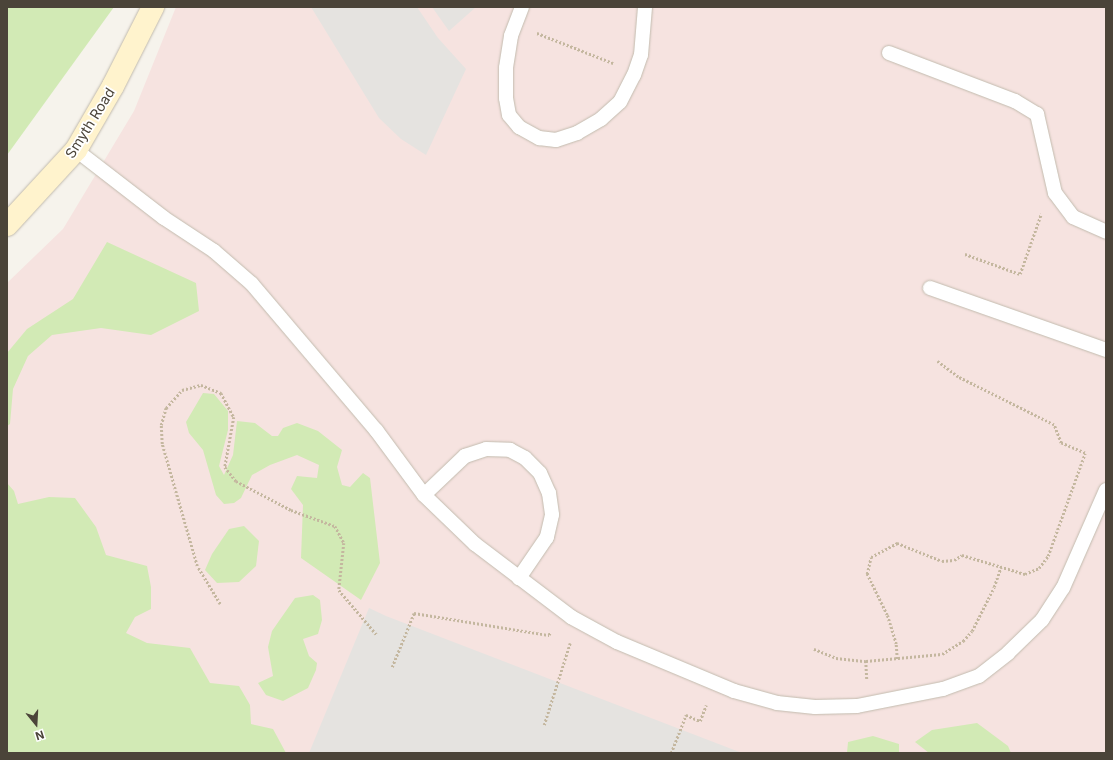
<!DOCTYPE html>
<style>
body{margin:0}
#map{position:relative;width:1113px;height:760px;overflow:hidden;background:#f6f3ec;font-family:Inter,sans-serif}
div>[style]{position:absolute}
.medical>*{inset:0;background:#f6e3e0}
.green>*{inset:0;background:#d2eab5}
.parking>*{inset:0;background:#e5e3e0}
.path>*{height:2.5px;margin-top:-1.25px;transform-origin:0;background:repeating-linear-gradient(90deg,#c4b79f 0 2px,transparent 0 4px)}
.roads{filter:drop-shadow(0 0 1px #c2bbae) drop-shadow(0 0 1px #c2bbae)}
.lane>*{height:14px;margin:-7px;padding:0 7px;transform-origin:7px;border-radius:7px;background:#fff}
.secondary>*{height:22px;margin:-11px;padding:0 11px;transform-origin:11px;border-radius:11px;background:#fff3cd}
span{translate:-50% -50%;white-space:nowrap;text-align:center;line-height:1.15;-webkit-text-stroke:3.5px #fff;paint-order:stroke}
.street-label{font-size:14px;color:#4b4439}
.frame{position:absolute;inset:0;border:8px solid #4b4439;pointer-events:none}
.north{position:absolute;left:16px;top:704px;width:40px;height:40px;-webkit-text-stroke:3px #fff;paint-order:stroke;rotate:162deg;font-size:11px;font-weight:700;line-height:16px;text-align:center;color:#4b4439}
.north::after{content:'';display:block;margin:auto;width:14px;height:18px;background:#4b4439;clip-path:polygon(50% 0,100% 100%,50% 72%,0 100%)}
</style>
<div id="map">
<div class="medical">
<i style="clip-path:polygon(176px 7px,1106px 7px,1106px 753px,7px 753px,7px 283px,63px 229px,134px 111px)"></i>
</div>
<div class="green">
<i style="clip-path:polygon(7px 7px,114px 7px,7px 155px)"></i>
<i style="clip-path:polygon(107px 242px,196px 283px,199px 311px,151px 335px,101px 328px,52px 335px,28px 356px,13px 389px,10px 424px,7px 426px,7px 353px,27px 329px,73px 299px)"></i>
<i style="clip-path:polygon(203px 393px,214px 394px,228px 411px,228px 430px,219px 466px,224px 475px,233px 455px,237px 421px,255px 423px,272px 436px,278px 436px,283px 428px,297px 423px,318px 431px,342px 450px,337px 467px,342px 485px,350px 487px,363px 473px,370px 478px,380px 563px,361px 600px,301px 558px,303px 505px,291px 489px,297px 476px,317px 478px,319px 465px,297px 455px,270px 465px,252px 475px,241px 498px,234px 503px,224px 504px,216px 495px,203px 450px,189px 433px,186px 422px)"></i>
<i style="clip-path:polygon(7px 483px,14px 491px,18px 504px,49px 497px,75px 498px,96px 527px,106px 555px,147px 566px,151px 587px,151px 609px,135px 617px,126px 633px,147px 643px,190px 648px,210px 683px,239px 686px,250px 705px,251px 724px,273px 729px,286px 753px,7px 753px)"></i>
<i style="clip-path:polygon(244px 526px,259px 541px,256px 566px,239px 582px,217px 583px,205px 570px,212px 554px,229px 529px)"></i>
<i style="clip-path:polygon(313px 595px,320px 600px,322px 620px,318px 634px,303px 639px,309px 656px,317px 663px,316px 670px,308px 688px,283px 701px,266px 695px,258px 683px,273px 676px,268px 647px,272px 631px,295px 598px)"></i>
<i style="clip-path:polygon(977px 723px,1008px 746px,1011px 753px,929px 753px,915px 742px,932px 730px)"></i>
<i style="clip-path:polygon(873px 736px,899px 744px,899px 753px,847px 753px,848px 742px)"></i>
</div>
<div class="parking">
<i style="clip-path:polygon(311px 7px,417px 7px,438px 38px,466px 69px,426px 155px,401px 139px,379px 118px)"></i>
<i style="clip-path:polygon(432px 7px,476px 7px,449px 31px)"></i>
<i style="clip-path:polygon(369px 608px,386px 616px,742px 753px,309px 753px)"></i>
</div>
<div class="path">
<i style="left:537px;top:33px;width:82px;rotate:21.5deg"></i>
<i style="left:965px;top:254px;width:59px;rotate:20deg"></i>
<i style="left:1020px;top:274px;width:64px;rotate:-70.7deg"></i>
<i style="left:220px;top:604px;width:44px;rotate:-121.2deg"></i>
<i style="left:197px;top:566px;width:127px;rotate:-106deg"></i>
<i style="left:162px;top:444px;width:19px;rotate:-93deg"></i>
<i style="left:161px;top:425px;width:18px;rotate:-74deg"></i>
<i style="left:166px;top:408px;width:24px;rotate:-48deg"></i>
<i style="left:182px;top:390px;width:20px;rotate:-15deg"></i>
<i style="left:201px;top:385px;width:22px;rotate:22deg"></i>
<i style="left:221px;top:393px;width:27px;rotate:62deg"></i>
<i style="left:234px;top:417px;width:51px;rotate:100.2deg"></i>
<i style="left:225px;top:467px;width:18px;rotate:52deg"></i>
<i style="left:236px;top:481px;width:62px;rotate:27.8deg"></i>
<i style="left:291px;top:510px;width:47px;rotate:20deg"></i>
<i style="left:335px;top:526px;width:19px;rotate:62deg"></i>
<i style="left:344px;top:543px;width:47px;rotate:96.1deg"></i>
<i style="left:339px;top:590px;width:59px;rotate:49.8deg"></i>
<i style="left:814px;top:649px;width:24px;rotate:22deg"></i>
<i style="left:836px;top:658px;width:30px;rotate:6deg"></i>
<i style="left:866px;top:661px;width:76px;rotate:-5.3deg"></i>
<i style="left:942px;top:654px;width:25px;rotate:-32deg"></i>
<i style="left:963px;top:641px;width:13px;rotate:-48deg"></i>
<i style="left:972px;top:631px;width:49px;rotate:-63.4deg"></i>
<i style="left:994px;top:587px;width:21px;rotate:-71deg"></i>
<i style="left:897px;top:659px;width:15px;rotate:-94deg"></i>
<i style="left:896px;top:644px;width:30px;rotate:-107deg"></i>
<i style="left:887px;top:615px;width:46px;rotate:-116deg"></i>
<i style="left:867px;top:574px;width:17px;rotate:-77deg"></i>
<i style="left:871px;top:557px;width:30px;rotate:-28deg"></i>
<i style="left:897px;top:543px;width:48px;rotate:21.8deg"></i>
<i style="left:942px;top:561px;width:12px;rotate:-5deg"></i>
<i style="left:954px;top:560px;width:9px;rotate:-32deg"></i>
<i style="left:962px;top:555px;width:66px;rotate:16.8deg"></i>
<i style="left:1025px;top:574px;width:15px;rotate:-23deg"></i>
<i style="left:1039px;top:568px;width:15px;rotate:-53deg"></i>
<i style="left:1048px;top:556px;width:109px;rotate:-70.2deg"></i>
<i style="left:1085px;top:453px;width:26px;rotate:-157deg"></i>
<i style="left:1061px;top:443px;width:19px;rotate:-111deg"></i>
<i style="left:1054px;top:425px;width:107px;rotate:-153.4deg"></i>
<i style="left:958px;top:377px;width:26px;rotate:-143deg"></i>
<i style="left:866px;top:661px;width:19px;rotate:87deg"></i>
<i style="left:392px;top:667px;width:58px;rotate:-67.8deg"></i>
<i style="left:414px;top:613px;width:137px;rotate:9.3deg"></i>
<i style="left:549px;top:635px;width:3px;rotate:-72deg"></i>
<i style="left:544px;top:725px;width:86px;rotate:-72.4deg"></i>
<i style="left:671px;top:753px;width:41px;rotate:-68.5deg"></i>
<i style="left:686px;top:715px;width:15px;rotate:23deg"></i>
<i style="left:700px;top:721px;width:17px;rotate:-69deg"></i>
</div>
<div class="roads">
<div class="lane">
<i style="left:522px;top:7px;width:31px;rotate:111deg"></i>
<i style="left:511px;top:36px;width:32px;rotate:99deg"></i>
<i style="left:506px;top:68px;width:30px;rotate:90deg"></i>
<i style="left:506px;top:98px;width:17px;rotate:80deg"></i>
<i style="left:509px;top:115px;width:16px;rotate:50deg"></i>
<i style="left:519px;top:127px;width:23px;rotate:29deg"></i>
<i style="left:539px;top:138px;width:17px;rotate:7deg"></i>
<i style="left:556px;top:140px;width:22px;rotate:-18deg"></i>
<i style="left:577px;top:133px;width:28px;rotate:-30deg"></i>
<i style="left:601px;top:119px;width:25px;rotate:-42deg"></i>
<i style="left:620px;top:102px;width:30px;rotate:-63deg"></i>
<i style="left:634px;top:75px;width:21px;rotate:-71deg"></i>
<i style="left:641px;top:55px;width:48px;rotate:-85.2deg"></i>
<i style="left:889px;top:53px;width:135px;rotate:20.9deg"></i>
<i style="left:1015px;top:101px;width:26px;rotate:31deg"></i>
<i style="left:1037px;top:114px;width:81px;rotate:77.2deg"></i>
<i style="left:1055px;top:193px;width:30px;rotate:53deg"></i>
<i style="left:1073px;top:217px;width:36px;rotate:24deg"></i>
<i style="left:76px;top:150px;width:111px;rotate:37.7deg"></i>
<i style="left:164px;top:218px;width:60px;rotate:33.4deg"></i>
<i style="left:214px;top:251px;width:50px;rotate:41deg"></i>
<i style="left:252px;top:284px;width:192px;rotate:49.7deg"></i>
<i style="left:376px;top:430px;width:81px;rotate:53.6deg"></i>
<i style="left:424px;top:495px;width:71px;rotate:43.9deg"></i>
<i style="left:475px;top:544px;width:121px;rotate:37.2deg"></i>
<i style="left:571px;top:617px;width:52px;rotate:28.5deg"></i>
<i style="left:617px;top:642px;width:127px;rotate:22.7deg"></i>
<i style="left:734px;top:691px;width:45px;rotate:15.6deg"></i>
<i style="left:777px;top:703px;width:38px;rotate:6deg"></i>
<i style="left:815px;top:707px;width:42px;rotate:-1.4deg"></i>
<i style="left:857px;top:706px;width:88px;rotate:-11.2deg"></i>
<i style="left:943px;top:689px;width:38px;rotate:-20deg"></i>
<i style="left:979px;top:676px;width:37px;rotate:-38deg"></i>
<i style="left:1008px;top:653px;width:47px;rotate:-44.1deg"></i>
<i style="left:1042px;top:620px;width:38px;rotate:-57deg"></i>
<i style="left:1063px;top:588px;width:107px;rotate:-66.3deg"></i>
<i style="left:930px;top:288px;width:187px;rotate:19.4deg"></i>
<i style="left:424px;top:495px;width:57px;rotate:-43.6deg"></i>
<i style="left:465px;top:456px;width:22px;rotate:-18deg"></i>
<i style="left:486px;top:449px;width:24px;rotate:2deg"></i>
<i style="left:510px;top:450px;width:17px;rotate:28deg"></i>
<i style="left:525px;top:458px;width:21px;rotate:45deg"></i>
<i style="left:540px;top:473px;width:22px;rotate:66deg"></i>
<i style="left:549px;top:493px;width:22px;rotate:82deg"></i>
<i style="left:552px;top:515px;width:23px;rotate:103deg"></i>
<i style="left:547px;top:537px;width:50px;rotate:124.3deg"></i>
</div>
<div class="secondary">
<i style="left:7px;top:225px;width:102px;rotate:-47.4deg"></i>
<i style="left:76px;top:150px;width:74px;rotate:-60deg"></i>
<i style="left:113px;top:86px;width:89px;rotate:-63.1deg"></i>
</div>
</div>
<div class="street-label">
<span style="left:90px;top:123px;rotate:-58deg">Smyth Road</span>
</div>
<div class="frame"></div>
<div class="north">N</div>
</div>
